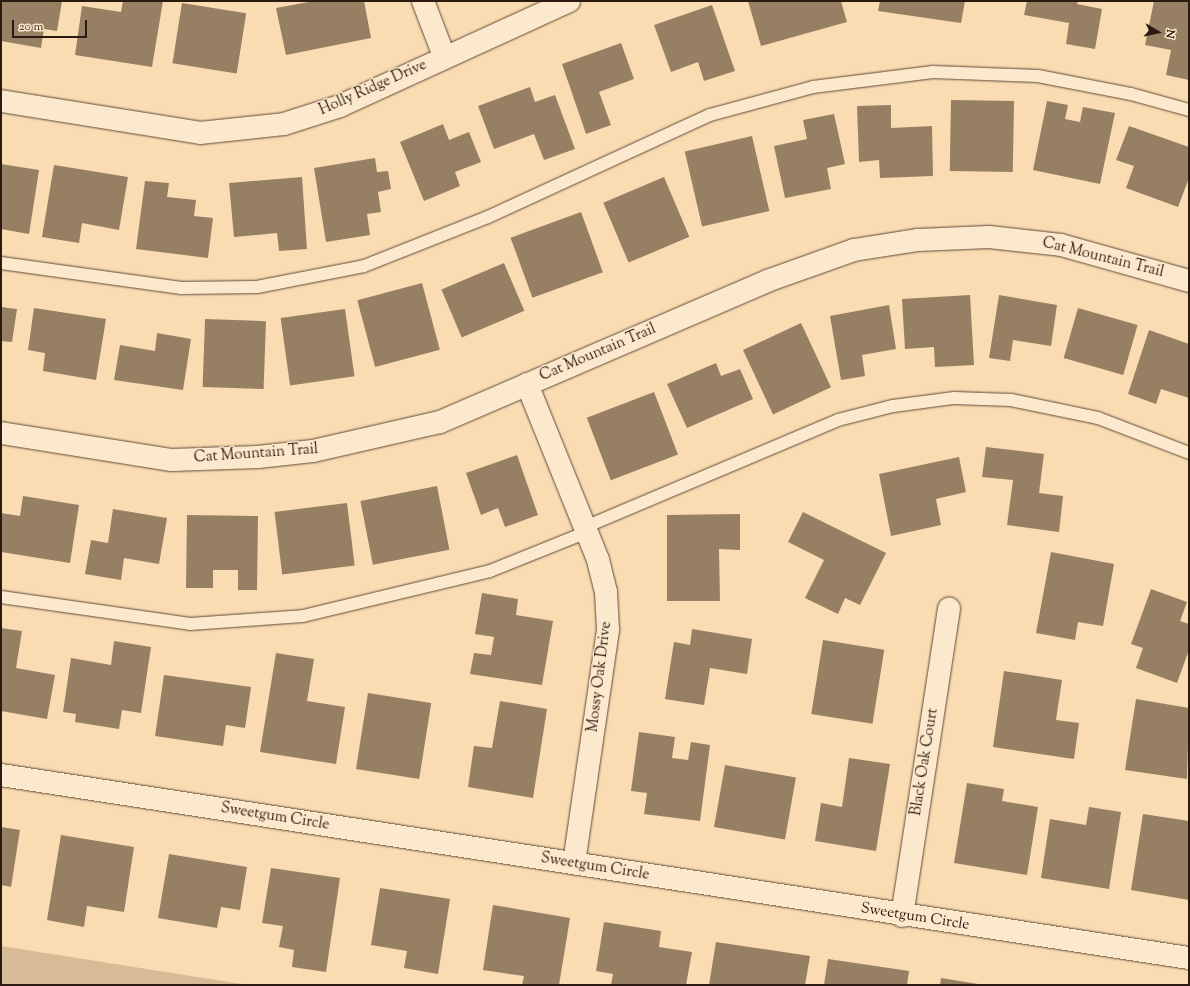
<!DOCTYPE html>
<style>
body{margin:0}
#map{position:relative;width:1190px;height:986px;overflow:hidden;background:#fadcb2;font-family:"Sorts Mill Goudy",serif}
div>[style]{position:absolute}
.green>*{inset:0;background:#d7bb96}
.building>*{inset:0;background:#977f64;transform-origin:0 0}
.roads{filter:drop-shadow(0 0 1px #5f4a38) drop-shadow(0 0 1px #5f4a38)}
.service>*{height:12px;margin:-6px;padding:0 6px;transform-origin:6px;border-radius:6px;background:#fce8cd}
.minor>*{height:22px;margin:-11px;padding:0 11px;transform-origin:11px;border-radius:11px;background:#fce8cd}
span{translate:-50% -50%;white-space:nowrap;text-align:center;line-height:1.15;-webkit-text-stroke:3px #fce8cd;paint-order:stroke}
.street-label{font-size:15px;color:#2b1a0f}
.frame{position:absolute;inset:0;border:2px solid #2b1a0f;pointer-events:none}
.north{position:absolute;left:1138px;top:12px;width:40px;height:40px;-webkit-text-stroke:3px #fce8cd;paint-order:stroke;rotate:99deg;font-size:11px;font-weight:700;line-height:16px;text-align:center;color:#2b1a0f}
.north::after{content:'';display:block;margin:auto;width:14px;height:18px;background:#2b1a0f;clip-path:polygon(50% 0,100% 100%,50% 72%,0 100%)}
.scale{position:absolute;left:12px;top:20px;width:75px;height:18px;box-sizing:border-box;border:2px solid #2b1a0f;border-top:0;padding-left:5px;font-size:12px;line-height:14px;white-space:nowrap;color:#2b1a0f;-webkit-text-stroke:3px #fce8cd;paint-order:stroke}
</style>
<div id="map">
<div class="green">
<i style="clip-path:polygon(1px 946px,248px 985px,1px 985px)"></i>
</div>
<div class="building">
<i style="clip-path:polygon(1px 1px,62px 1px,57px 31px,44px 29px,41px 48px,1px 41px)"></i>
<i style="clip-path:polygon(123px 1px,163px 1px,152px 67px,75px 55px,82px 6px,121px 12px)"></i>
<i style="clip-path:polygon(314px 1px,364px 1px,371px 38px,286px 55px,276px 8px)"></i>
<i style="clip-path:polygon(748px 1px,841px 1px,847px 22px,761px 46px)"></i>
<i style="clip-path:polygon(880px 1px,965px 1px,961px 23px,878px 11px)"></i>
<i style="clip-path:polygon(1027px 1px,1078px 1px,1077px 4px,1102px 9px,1095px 49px,1066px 44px,1069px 23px,1024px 15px)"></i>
<i style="clip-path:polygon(1154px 1px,1189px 1px,1189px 80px,1166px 75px,1171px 50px,1145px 45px)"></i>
<i style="left:182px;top:3px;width:65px;height:61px;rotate:9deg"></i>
<i style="clip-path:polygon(712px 5px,735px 71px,704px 81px,698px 62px,671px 72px,654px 25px)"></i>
<i style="clip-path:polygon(621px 43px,634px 79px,599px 92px,611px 125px,586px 134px,562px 64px)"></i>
<i style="clip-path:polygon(530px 87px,535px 102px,555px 95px,575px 149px,544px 160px,534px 134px,494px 149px,478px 106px)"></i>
<i style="left:951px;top:100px;width:63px;height:71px;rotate:1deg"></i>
<i style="clip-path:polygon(1047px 101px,1068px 105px,1065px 119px,1080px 122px,1083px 107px,1115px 113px,1100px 184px,1033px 170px)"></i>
<i style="clip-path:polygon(891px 105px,891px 128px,932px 126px,933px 176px,880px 178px,879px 160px,859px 162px,857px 106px)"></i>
<i style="clip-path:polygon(834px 114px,845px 164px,827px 168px,831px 189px,785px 198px,774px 146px,807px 139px,803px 120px)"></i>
<i style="clip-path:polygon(443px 124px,449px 140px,469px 132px,481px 162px,455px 172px,460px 186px,424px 201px,400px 142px)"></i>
<i style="clip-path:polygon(1129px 126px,1189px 147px,1189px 178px,1178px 207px,1126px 188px,1134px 166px,1116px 160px)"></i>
<i style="left:752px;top:136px;width:77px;height:69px;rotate:77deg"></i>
<i style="clip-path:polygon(375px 158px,377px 172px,388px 171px,391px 189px,378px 192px,381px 212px,367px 214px,370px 235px,326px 242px,314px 168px)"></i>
<i style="clip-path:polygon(1px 164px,39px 170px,29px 234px,1px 229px)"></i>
<i style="clip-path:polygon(54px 165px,128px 177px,119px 230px,82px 223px,79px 243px,42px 237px)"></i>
<i style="clip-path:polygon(302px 177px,307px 249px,279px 251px,277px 233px,234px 237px,229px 183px)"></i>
<i style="left:664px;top:177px;width:65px;height:66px;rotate:67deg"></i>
<i style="clip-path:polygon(145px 181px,169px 183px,167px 197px,196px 200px,194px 216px,213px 218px,208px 258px,136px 249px)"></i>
<i style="left:581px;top:212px;width:64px;height:75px;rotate:70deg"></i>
<i style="left:504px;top:263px;width:52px;height:68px;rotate:67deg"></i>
<i style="left:422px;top:283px;width:69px;height:67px;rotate:75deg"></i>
<i style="clip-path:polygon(970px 295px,974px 365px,935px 367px,934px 347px,905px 349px,902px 299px)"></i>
<i style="clip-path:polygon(999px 295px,1057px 305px,1051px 346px,1013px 340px,1010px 361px,989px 358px)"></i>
<i style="clip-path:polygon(889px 305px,896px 349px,862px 355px,865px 376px,841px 380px,830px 316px)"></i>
<i style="clip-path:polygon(1px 307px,17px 309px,12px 342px,1px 341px)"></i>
<i style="clip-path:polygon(34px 308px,106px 319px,96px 380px,43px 371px,45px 353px,28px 350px)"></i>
<i style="left:1078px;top:308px;width:62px;height:52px;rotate:16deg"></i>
<i style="left:345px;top:309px;width:68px;height:65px;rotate:82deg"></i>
<i style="left:205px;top:319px;width:61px;height:68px;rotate:2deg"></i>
<i style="left:801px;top:323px;width:71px;height:64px;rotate:65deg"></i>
<i style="clip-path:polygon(1149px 330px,1189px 344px,1189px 398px,1161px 389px,1156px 404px,1128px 394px)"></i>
<i style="clip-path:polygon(157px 333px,191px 339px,183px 390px,114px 380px,120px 345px,155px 351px)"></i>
<i style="clip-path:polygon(716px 363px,721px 376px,740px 369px,753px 399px,687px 428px,667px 384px)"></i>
<i style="left:654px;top:392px;width:67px;height:72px;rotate:69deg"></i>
<i style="clip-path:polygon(986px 447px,1044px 454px,1039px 493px,1063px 496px,1059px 532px,1007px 525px,1013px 480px,982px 477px)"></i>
<i style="clip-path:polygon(517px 455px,538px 515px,505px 527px,498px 508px,481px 515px,466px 473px)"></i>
<i style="clip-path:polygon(959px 457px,966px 492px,936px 499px,941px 525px,891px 536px,879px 474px)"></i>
<i style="left:437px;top:486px;width:65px;height:78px;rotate:79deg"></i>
<i style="clip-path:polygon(23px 496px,79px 505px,70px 563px,1px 552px,1px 513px,20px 516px)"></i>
<i style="left:347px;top:503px;width:63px;height:73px;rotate:83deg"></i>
<i style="clip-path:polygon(113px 509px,167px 518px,159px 564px,124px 558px,121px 580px,85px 574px,91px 540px,108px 543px)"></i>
<i style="clip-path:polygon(803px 512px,886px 553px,860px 605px,845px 598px,838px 614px,805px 598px,824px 560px,788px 542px)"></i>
<i style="clip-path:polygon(740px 514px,740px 550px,719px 549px,720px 601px,667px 601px,667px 515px)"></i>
<i style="clip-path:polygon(187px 515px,258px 516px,257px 590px,238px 590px,238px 570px,213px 570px,213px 588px,186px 588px)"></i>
<i style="clip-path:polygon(1051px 552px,1114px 564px,1103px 626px,1078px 622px,1075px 640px,1036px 633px)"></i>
<i style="clip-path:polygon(1151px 589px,1187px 602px,1180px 621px,1189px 624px,1189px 650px,1177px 683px,1136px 668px,1143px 648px,1131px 644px)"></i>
<i style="clip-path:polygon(482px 593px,518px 599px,516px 615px,553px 621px,542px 685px,470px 674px,474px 653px,491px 655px,494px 637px,475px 634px)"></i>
<i style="clip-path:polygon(1px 628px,22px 631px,16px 668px,55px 675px,47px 719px,1px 711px)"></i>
<i style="clip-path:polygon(692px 629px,752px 639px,747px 674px,710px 668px,704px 705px,665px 699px,674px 642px,690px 645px)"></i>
<i style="left:823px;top:640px;width:62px;height:75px;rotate:9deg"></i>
<i style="clip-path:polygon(114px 641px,151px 647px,141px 713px,122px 710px,119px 729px,75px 722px,76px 714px,63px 712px,71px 658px,111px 665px)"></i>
<i style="clip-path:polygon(276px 653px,314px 659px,307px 701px,345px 707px,336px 764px,260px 752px)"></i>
<i style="clip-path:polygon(1004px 671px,1062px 680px,1056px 720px,1079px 723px,1074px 759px,993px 747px)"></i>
<i style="clip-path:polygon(164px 675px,251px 687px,245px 728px,226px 725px,223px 746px,155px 736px)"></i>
<i style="left:368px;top:693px;width:64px;height:77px;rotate:9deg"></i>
<i style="clip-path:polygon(1136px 699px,1189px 708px,1187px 779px,1125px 770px)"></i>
<i style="clip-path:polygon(500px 701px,547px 709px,533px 798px,468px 787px,474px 746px,492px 748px)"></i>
<i style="clip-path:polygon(639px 732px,675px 737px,672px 758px,688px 760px,691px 742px,710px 745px,700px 821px,644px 814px,647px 793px,631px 791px)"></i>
<i style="clip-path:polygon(849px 758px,890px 764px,876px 851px,815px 841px,821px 803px,842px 807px)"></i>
<i style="left:725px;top:765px;width:72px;height:63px;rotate:10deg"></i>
<i style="clip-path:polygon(967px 783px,1004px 789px,1002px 801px,1038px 807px,1027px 875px,954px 863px)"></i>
<i style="clip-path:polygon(1089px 807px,1121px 812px,1109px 889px,1041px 878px,1050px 819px,1086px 825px)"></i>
<i style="clip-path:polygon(1143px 814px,1189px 821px,1189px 900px,1131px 890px)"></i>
<i style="clip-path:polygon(1px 827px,20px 830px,11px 887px,1px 885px)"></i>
<i style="clip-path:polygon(61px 835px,134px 847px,124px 912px,87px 906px,84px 927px,47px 920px)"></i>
<i style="clip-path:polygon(169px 854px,247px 867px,240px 910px,221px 907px,217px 928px,158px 918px)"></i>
<i style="clip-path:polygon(271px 868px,340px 878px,326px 972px,292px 967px,294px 950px,279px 947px,283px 926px,262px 923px)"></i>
<i style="clip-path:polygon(380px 888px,450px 899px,438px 974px,404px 968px,407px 951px,371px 945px)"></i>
<i style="clip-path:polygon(493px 905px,570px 918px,559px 985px,522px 985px,524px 976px,483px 970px)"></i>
<i style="clip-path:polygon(604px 922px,661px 931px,659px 947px,692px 952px,686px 985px,611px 985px,613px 974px,596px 971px)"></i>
<i style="clip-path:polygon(716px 942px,810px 956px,805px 985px,709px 985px)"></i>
<i style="clip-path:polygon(828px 959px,909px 971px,907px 985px,824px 985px)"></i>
<i style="clip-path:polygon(941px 978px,978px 984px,978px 985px,940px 985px)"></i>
</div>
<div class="roads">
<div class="service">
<i style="left:1px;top:263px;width:182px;rotate:7.9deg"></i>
<i style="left:181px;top:288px;width:76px;rotate:-0.8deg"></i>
<i style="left:257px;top:287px;width:109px;rotate:-11.1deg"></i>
<i style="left:364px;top:266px;width:133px;rotate:-21.6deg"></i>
<i style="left:488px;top:217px;width:244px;rotate:-24.7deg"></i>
<i style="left:710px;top:115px;width:107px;rotate:-15.2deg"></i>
<i style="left:813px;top:87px;width:121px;rotate:-7.1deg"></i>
<i style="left:933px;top:72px;width:105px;rotate:2.2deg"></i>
<i style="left:1038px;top:76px;width:95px;rotate:11deg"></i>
<i style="left:1131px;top:94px;width:60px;rotate:15.4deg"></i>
<i style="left:585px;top:527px;width:275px;rotate:-22.9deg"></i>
<i style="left:838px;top:420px;width:57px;rotate:-14.3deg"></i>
<i style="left:893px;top:406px;width:62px;rotate:-7.5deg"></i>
<i style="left:954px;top:398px;width:57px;rotate:2deg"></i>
<i style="left:1011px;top:400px;width:89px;rotate:11.7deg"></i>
<i style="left:1098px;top:418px;width:97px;rotate:21deg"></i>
<i style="left:1px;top:597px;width:191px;rotate:8.1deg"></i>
<i style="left:190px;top:624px;width:113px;rotate:-4deg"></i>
<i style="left:303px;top:616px;width:192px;rotate:-13.5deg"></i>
<i style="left:490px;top:571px;width:105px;rotate:-21.9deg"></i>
</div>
<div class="minor">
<i style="left:423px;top:1px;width:59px;rotate:69.1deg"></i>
<i style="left:1px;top:101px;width:202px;rotate:9.1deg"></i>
<i style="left:200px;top:133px;width:84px;rotate:-6.1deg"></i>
<i style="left:284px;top:124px;width:59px;rotate:-17.8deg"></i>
<i style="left:340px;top:106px;width:252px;rotate:-24.6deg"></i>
<i style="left:527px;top:384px;width:190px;rotate:68deg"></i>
<i style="left:598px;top:560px;width:33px;rotate:76deg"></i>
<i style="left:606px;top:592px;width:38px;rotate:87deg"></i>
<i style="left:608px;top:630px;width:235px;rotate:98.3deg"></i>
<i style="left:1px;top:433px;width:173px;rotate:9deg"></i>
<i style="left:172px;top:460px;width:86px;rotate:-2deg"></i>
<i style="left:258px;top:457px;width:55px;rotate:-6.2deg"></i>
<i style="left:313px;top:451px;width:130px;rotate:-12.9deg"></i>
<i style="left:440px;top:422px;width:356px;rotate:-23.3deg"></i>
<i style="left:767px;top:281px;width:92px;rotate:-19.6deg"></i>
<i style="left:854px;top:250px;width:65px;rotate:-8.9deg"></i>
<i style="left:918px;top:240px;width:71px;rotate:-2.4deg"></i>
<i style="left:989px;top:237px;width:72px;rotate:6.3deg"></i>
<i style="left:1061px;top:245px;width:133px;rotate:15.7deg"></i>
<i style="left:1px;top:775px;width:1202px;rotate:8.76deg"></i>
<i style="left:902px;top:916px;width:311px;rotate:-81.3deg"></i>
</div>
</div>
<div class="street-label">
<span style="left:373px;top:88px;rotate:-24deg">Holly Ridge Drive</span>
<span style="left:1103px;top:258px;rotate:14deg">Cat Mountain Trail</span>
<span style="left:598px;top:353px;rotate:-23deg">Cat Mountain Trail</span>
<span style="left:256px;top:454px;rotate:-4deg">Cat Mountain Trail</span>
<span style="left:600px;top:677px;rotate:-83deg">Mossy Oak Drive</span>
<span style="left:925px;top:762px;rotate:-81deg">Black Oak Court</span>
<span style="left:275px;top:817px;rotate:9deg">Sweetgum Circle</span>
<span style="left:595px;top:867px;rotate:9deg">Sweetgum Circle</span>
<span style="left:915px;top:917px;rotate:9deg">Sweetgum Circle</span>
</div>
<div class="frame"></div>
<div class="north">N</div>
<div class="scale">20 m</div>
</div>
